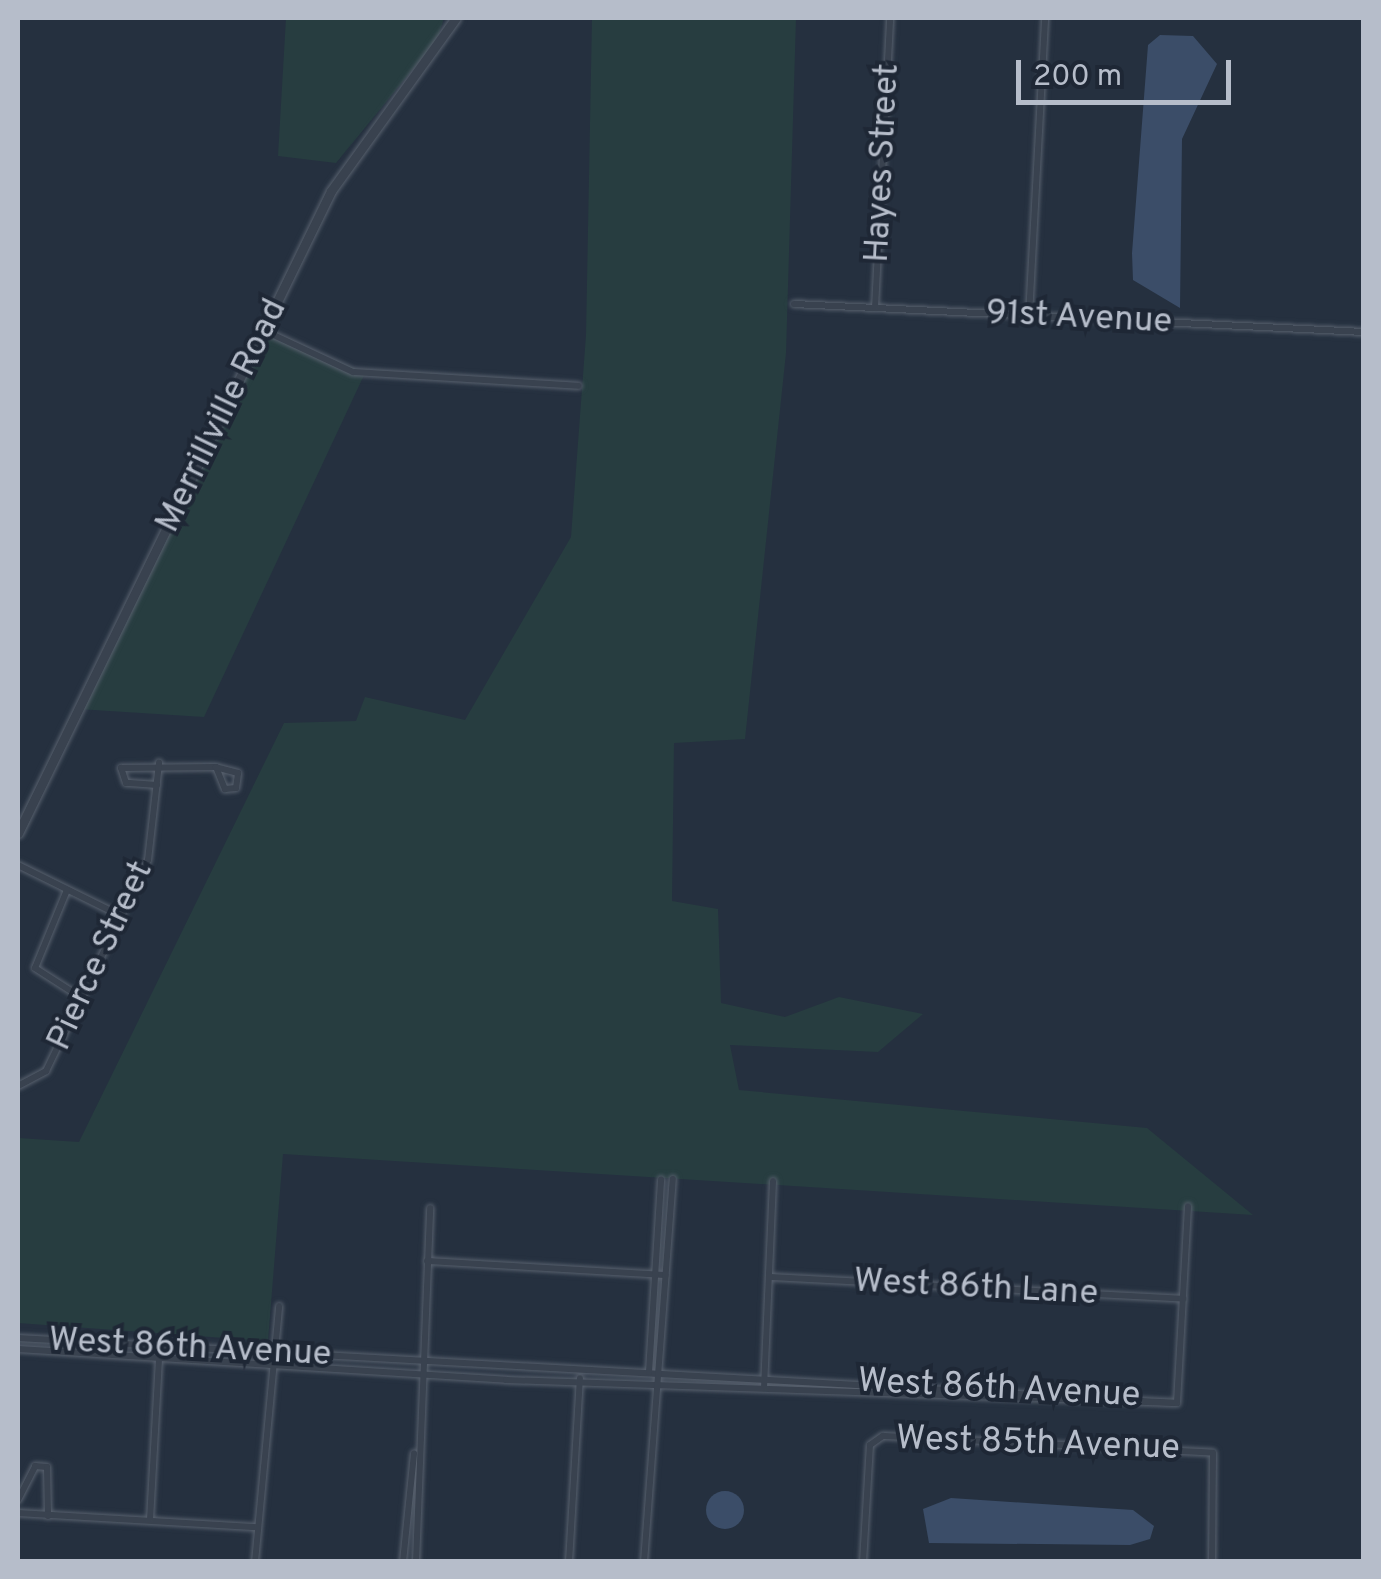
<!DOCTYPE html>
<style>
body{margin:0}
#map{position:relative;width:1381px;height:1579px;overflow:hidden;background:#25303f;font-family:Overpass,sans-serif}
div>[style]{position:absolute}
.green>*{inset:0;background:#273d40}
.water>*{inset:0;background:#3b4d68}
.round{border-radius:50%}
.roads{filter:drop-shadow(0 0 2px #57606d) drop-shadow(0 0 2px #57606d)}
.minor>*{height:6px;margin:-3px;padding:0 3px;transform-origin:3px;border-radius:3px;background:#39424f}
.tertiary>*{height:9px;margin:-4.5px;padding:0 4.5px;transform-origin:4.5px;border-radius:4.5px;background:#39424f}
span{translate:-50% -50%;white-space:nowrap;text-align:center;line-height:1.15;-webkit-text-stroke:8px #1e2735;paint-order:stroke}
.street-label{font-size:35px;color:#b6bdca}
.frame{position:absolute;inset:0;border:20px solid #b6bdca;pointer-events:none}
.scale{position:absolute;left:1016px;top:60px;width:215px;height:45px;box-sizing:border-box;border:5px solid #b6bdca;border-top:0;padding-left:12px;font-size:30px;line-height:35px;white-space:nowrap;color:#b6bdca;-webkit-text-stroke:8px #1e2735;paint-order:stroke}
</style>
<div id="map">
<div class="green">
<i style="clip-path:polygon(286px 18px,444px 18px,437px 40px,336px 163px,278px 156px)"></i>
<i style="clip-path:polygon(592px 18px,796px 18px,786px 353px,745px 739px,674px 743px,672px 901px,718px 909px,721px 1003px,785px 1017px,839px 997px,923px 1014px,878px 1052px,730px 1045px,739px 1090px,1147px 1128px,1253px 1215px,283px 1154px,268px 1341px,18px 1323px,18px 1138px,79px 1142px,284px 723px,356px 721px,365px 697px,465px 720px,571px 537px,586px 335px)"></i>
<i style="clip-path:polygon(265px 331px,365px 373px,204px 717px,78px 709px)"></i>
</div>
<div class="water">
<i style="clip-path:polygon(1193px 36px,1217px 64px,1182px 139px,1180px 308px,1133px 280px,1132px 253px,1148px 45px,1160px 35px)"></i>
<i class="round" style="left:706px;top:1491px;width:38px;height:38px"></i>
<i style="clip-path:polygon(951px 1498px,1133px 1510px,1154px 1526px,1150px 1539px,1130px 1545px,929px 1543px,923px 1509px)"></i>
</div>
<div class="roads">
<div class="minor">
<i style="left:794px;top:304px;width:571px;rotate:2.81deg"></i>
<i style="left:875px;top:308px;width:290px;rotate:-87deg"></i>
<i style="left:1029px;top:316px;width:298px;rotate:-86.9deg"></i>
<i style="left:265px;top:331px;width:97px;rotate:25deg"></i>
<i style="left:353px;top:372px;width:226px;rotate:3.5deg"></i>
<i style="left:157px;top:785px;width:31px;rotate:-176deg"></i>
<i style="left:126px;top:783px;width:16px;rotate:-108deg"></i>
<i style="left:121px;top:768px;width:95px;rotate:-0.6deg"></i>
<i style="left:216px;top:767px;width:24px;rotate:68deg"></i>
<i style="left:225px;top:789px;width:11px;rotate:-5deg"></i>
<i style="left:236px;top:788px;width:15px;rotate:-82deg"></i>
<i style="left:238px;top:773px;width:23px;rotate:-165deg"></i>
<i style="left:18px;top:865px;width:115px;rotate:26.3deg"></i>
<i style="left:67px;top:890px;width:84px;rotate:112.3deg"></i>
<i style="left:35px;top:968px;width:56px;rotate:32.6deg"></i>
<i style="left:18px;top:1086px;width:32px;rotate:-28deg"></i>
<i style="left:46px;top:1071px;width:234px;rotate:-64.2deg"></i>
<i style="left:148px;top:860px;width:98px;rotate:-83.5deg"></i>
<i style="left:427px;top:1261px;width:239px;rotate:3.4deg"></i>
<i style="left:769px;top:1277px;width:415px;rotate:3deg"></i>
<i style="left:18px;top:1338px;width:1161px;rotate:3.21deg"></i>
<i style="left:18px;top:1349px;width:489px;rotate:3.6deg"></i>
<i style="left:506px;top:1380px;width:671px;rotate:1.96deg"></i>
<i style="left:649px;top:1372px;width:193px;rotate:-86.4deg"></i>
<i style="left:764px;top:1388px;width:207px;rotate:-87.5deg"></i>
<i style="left:1177px;top:1403px;width:197px;rotate:-86.8deg"></i>
<i style="left:18px;top:1500px;width:38px;rotate:-63deg"></i>
<i style="left:35px;top:1466px;width:12px;rotate:5deg"></i>
<i style="left:47px;top:1467px;width:49px;rotate:88.8deg"></i>
<i style="left:18px;top:1513px;width:239px;rotate:3.4deg"></i>
<i style="left:150px;top:1520px;width:163px;rotate:-86.8deg"></i>
<i style="left:255px;top:1562px;width:257px;rotate:-84.6deg"></i>
<i style="left:403px;top:1562px;width:109px;rotate:-84.2deg"></i>
<i style="left:416px;top:1562px;width:354px;rotate:-87.7deg"></i>
<i style="left:569px;top:1562px;width:184px;rotate:-86.6deg"></i>
<i style="left:644px;top:1562px;width:384px;rotate:-85.7deg"></i>
<i style="left:863px;top:1562px;width:117px;rotate:-86.6deg"></i>
<i style="left:870px;top:1445px;width:16px;rotate:-35deg"></i>
<i style="left:883px;top:1436px;width:330px;rotate:2.9deg"></i>
<i style="left:1213px;top:1453px;width:109px;rotate:90.5deg"></i>
</div>
<div class="tertiary">
<i style="left:18px;top:833px;width:714px;rotate:-64.01deg"></i>
<i style="left:331px;top:191px;width:213px;rotate:-54.2deg"></i>
</div>
</div>
<div class="street-label">
<span style="left:883px;top:163px;rotate:-87deg">Hayes Street</span>
<span style="left:1079px;top:318px;rotate:3deg">91st Avenue</span>
<span style="left:222px;top:416px;rotate:-64deg">Merrillville Road</span>
<span style="left:101px;top:956px;rotate:-65deg">Pierce Street</span>
<span style="left:976px;top:1288px;rotate:3deg">West 86th Lane</span>
<span style="left:190px;top:1348px;rotate:3deg">West 86th Avenue</span>
<span style="left:999px;top:1389px;rotate:3deg">West 86th Avenue</span>
<span style="left:1038px;top:1444px;rotate:2deg">West 85th Avenue</span>
</div>
<div class="frame"></div>
<div class="scale">200 m</div>
</div>
